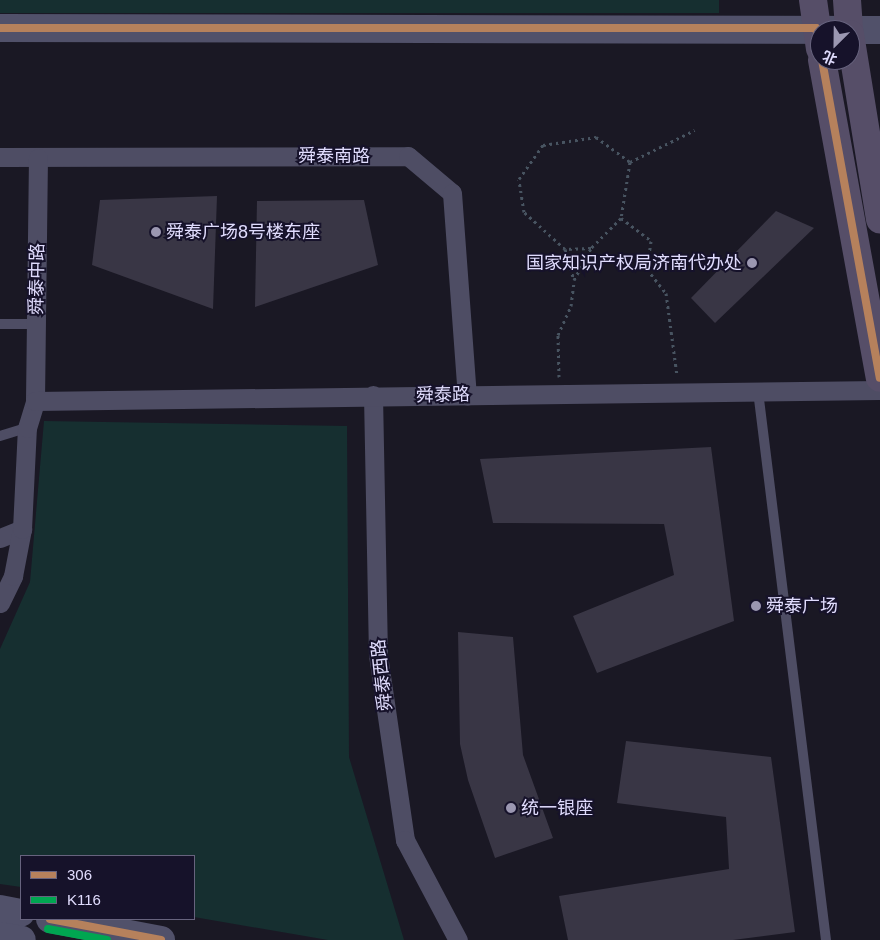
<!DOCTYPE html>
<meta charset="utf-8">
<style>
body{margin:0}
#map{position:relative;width:880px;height:940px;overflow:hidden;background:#1a1824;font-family:Arial,"Noto Sans SC",sans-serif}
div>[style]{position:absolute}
.green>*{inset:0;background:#162f30;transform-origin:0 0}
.building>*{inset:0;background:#393645}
.path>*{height:3px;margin-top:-1.5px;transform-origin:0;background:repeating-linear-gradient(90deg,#485461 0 2.5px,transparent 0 6.5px)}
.lane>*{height:10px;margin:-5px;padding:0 5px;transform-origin:5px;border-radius:5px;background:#4e4d64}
.street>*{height:19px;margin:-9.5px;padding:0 9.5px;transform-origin:9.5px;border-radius:9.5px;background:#4e4d64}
.secondary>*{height:28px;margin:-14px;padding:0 14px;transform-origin:14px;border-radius:14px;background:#51516a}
.primary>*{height:28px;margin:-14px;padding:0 14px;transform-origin:14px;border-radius:14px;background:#564e68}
.bus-1>*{height:8px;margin:-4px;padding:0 4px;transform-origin:4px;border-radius:4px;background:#b6815c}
.bus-2>*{height:8px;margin:-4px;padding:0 4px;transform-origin:4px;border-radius:4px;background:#00a651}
.dots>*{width:14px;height:14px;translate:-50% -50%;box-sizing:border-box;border:2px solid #16122a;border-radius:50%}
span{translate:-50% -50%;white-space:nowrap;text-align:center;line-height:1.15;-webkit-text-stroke:4px #16122a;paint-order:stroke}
.street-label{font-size:18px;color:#e0dcfd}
.poi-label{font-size:18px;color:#e0dcfd}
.left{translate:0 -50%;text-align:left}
.right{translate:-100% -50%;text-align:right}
.legend{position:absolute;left:20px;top:855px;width:175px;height:65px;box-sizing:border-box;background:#16122a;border:1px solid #67637e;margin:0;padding:6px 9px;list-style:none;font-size:15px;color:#e0dcfd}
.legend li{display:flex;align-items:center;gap:10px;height:25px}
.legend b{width:25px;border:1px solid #67637e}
.north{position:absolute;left:810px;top:20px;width:50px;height:50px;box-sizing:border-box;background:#16122a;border:1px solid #67637e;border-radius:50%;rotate:203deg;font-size:14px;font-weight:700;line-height:20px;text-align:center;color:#e0dcfd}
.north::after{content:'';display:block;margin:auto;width:18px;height:22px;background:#9b97b1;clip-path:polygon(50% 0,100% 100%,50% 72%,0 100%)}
</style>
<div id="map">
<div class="green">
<i style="left:0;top:0;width:719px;height:13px"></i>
<i style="clip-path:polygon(44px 421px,347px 426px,349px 757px,404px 940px,328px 940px,194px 917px,194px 856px,21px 856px,21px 887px,0 884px,0 649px,30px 582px)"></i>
</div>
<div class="building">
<i style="clip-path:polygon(217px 196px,213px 309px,92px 265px,100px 200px)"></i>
<i style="clip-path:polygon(364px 200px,378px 265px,255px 307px,257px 201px)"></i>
<i style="clip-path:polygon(776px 211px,814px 228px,715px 323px,691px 298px)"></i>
<i style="clip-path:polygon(711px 447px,734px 621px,597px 673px,573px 616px,674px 575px,664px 524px,493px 523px,480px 459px)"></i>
<i style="clip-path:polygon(458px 632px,513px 637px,523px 755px,553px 838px,495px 858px,468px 780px,460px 744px)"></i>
<i style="clip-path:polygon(626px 741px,771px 757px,795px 932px,733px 940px,568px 940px,559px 896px,729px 869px,726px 817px,617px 803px)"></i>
</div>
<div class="path">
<i style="left:630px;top:162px;width:57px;rotate:99.1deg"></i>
<i style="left:621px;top:218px;width:42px;rotate:135deg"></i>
<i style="left:591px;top:248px;width:26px;rotate:178deg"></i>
<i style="left:565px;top:249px;width:55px;rotate:-137.9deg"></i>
<i style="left:524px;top:212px;width:33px;rotate:-99deg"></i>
<i style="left:519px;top:179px;width:42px;rotate:-54.8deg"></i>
<i style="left:543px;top:145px;width:54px;rotate:-8.6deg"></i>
<i style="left:596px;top:137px;width:42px;rotate:36.3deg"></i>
<i style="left:630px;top:162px;width:72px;rotate:-26.2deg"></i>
<i style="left:621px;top:218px;width:38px;rotate:37deg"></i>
<i style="left:651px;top:241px;width:28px;rotate:98deg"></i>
<i style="left:647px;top:269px;width:31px;rotate:52deg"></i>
<i style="left:666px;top:293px;width:83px;rotate:82.4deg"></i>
<i style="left:565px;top:249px;width:32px;rotate:74deg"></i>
<i style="left:574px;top:280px;width:36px;rotate:-62deg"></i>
<i style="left:559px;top:377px;width:42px;rotate:-91.4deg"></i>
<i style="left:558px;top:335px;width:32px;rotate:-66deg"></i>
<i style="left:571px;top:306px;width:26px;rotate:-83deg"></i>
</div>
<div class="lane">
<i style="left:0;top:324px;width:36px"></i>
<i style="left:758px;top:391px;width:553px;rotate:82.94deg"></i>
<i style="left:0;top:436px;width:28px;rotate:-17deg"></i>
</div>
<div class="street">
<i style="left:0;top:157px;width:408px;rotate:-0.1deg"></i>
<i style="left:408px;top:156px;width:57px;rotate:40.1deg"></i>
<i style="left:452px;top:193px;width:203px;rotate:85.8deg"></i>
<i style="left:373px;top:395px;width:260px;rotate:88.9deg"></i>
<i style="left:378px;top:655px;width:187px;rotate:81.7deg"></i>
<i style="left:405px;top:840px;width:113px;rotate:62.1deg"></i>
<i style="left:35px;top:401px;width:243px;rotate:-89.3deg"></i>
<i style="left:0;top:538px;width:24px;rotate:-22deg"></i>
<i style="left:0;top:603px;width:30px;rotate:-64deg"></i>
<i style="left:13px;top:576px;width:48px;rotate:-79.2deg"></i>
<i style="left:22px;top:529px;width:101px;rotate:-87.2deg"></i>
<i style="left:27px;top:428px;width:28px;rotate:-73deg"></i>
<i style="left:35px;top:401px;width:845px;rotate:-0.75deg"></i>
</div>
<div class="secondary">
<i style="left:0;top:28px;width:880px;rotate:0.13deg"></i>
<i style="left:0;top:909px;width:21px;rotate:11deg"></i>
<i style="left:50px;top:919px;width:113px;rotate:10.7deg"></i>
<i style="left:0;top:936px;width:22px;rotate:10deg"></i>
</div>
<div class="primary">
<i style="left:813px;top:0;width:49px;rotate:81.9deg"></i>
<i style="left:847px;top:0;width:30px;rotate:86deg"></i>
<i style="left:850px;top:34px;width:188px;rotate:80.8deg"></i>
<i style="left:822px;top:60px;width:323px;rotate:79.7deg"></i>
</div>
<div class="bus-1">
<i style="left:0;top:28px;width:816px"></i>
<i style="left:816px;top:28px;width:21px;rotate:79deg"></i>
<i style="left:822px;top:60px;width:323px;rotate:79.7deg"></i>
<i style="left:50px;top:919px;width:113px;rotate:10.7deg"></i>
</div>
<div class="bus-2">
<i style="left:48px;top:929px;width:60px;rotate:10.6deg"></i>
</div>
<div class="dots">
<i style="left:156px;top:232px;background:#9b97b1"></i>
<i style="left:752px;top:263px;background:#9b97b1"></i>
<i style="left:756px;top:606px;background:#9b97b1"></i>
<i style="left:511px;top:808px;background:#9b97b1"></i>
</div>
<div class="street-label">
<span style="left:334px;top:156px">舜泰南路</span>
<span style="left:37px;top:279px;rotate:-89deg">舜泰中路</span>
<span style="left:443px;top:395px;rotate:-1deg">舜泰路</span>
<span style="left:382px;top:675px;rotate:-96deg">舜泰西路</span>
</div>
<div class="poi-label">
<span class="left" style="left:166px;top:232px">舜泰广场8号楼东座</span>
<span class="right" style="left:742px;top:263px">国家知识产权局济南代办处</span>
<span class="left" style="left:766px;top:606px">舜泰广场</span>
<span class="left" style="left:521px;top:808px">统一银座</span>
</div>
<ul class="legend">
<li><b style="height:6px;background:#b6815c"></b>306</li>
<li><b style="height:6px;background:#00a651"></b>K116</li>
</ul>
<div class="north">北</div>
</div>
